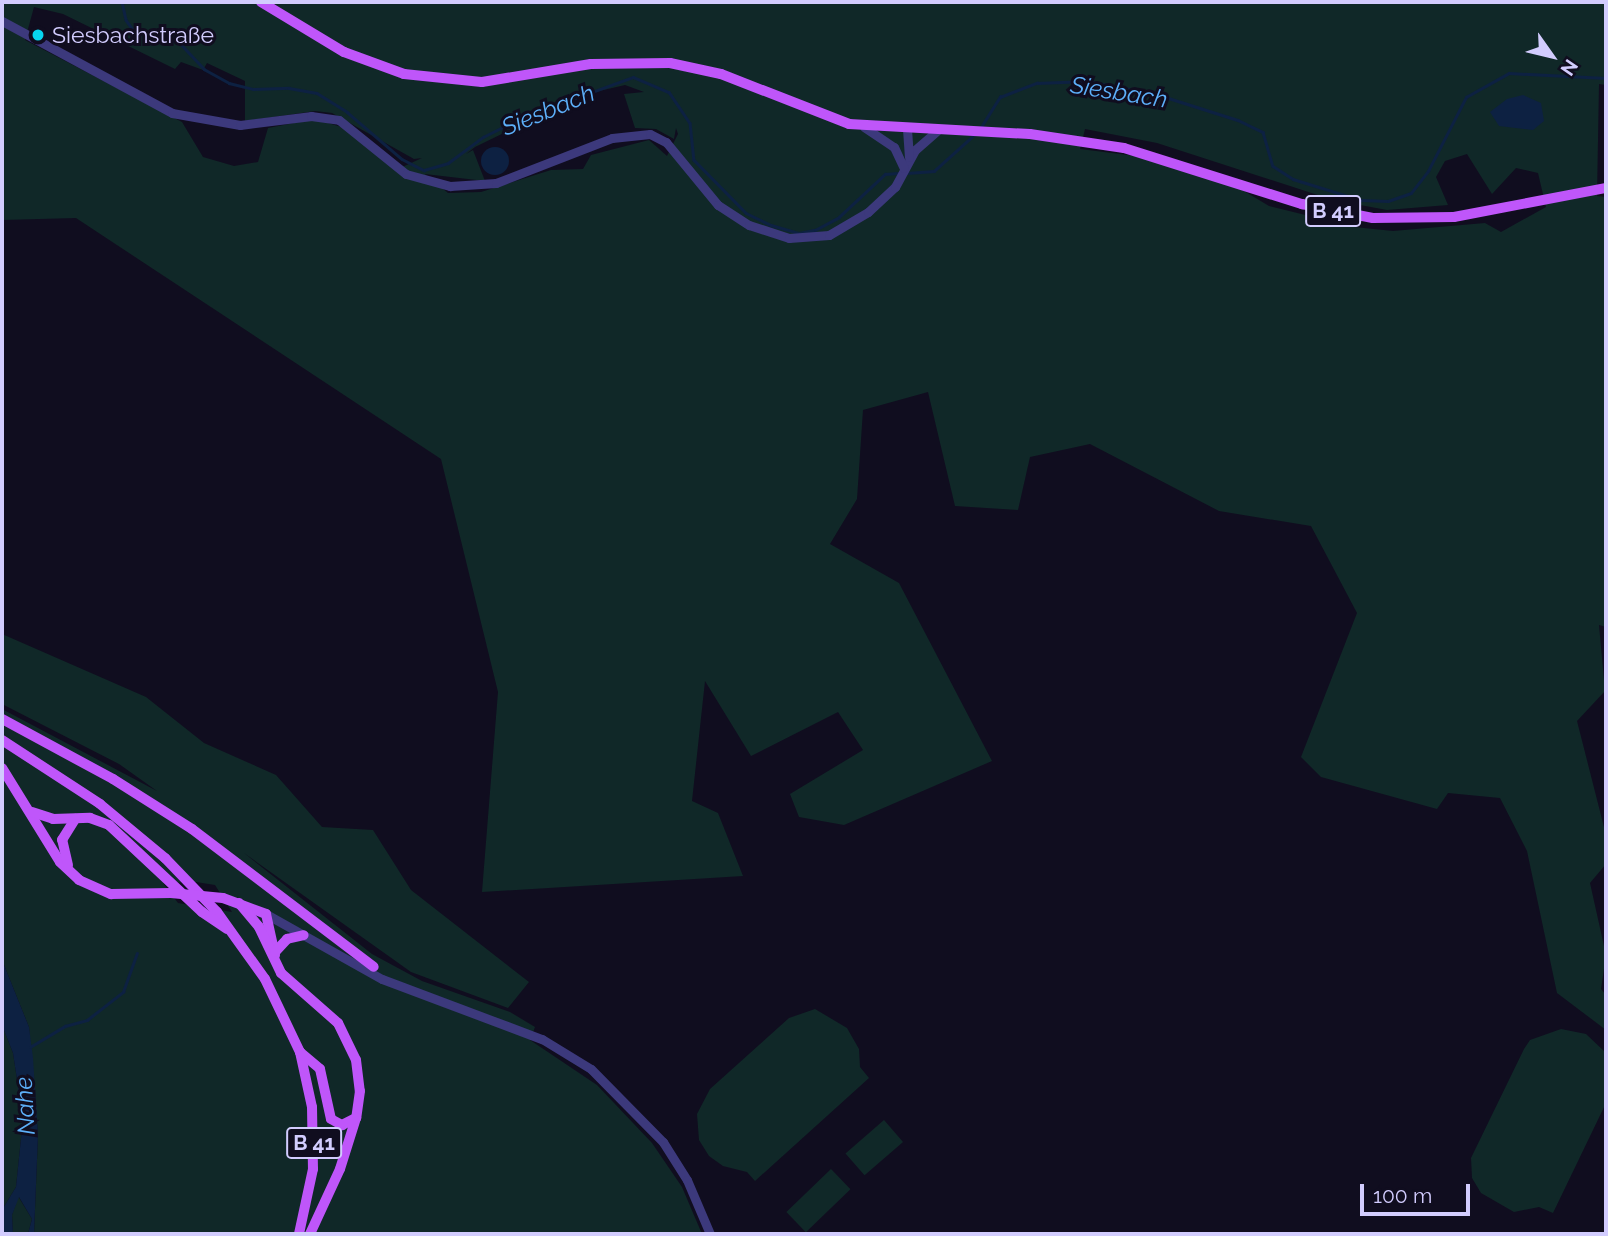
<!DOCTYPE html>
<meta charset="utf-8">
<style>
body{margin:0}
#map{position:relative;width:1608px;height:1236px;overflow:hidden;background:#100d1f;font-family:Raleway,sans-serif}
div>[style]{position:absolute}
.green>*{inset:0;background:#102828;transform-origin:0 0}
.water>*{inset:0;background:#0d2142}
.round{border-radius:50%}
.stream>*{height:2.5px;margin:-1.25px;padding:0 1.25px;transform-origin:1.25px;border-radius:1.25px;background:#0d2142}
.minor>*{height:9px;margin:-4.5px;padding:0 4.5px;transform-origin:4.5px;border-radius:4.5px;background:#3c397c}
.major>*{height:10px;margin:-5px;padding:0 5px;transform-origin:5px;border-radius:5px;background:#bf56fa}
.major-bridge>*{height:10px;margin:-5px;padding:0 5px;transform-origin:5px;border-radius:5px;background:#bf56fa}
.dots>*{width:19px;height:19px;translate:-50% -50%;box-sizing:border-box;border:4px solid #100d1f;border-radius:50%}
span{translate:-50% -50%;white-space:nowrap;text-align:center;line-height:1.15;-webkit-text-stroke:6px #100d1f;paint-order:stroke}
.shield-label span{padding:2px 5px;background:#100d1f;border:2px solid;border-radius:5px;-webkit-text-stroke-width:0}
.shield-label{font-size:21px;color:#d2ccfe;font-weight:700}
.poi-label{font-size:23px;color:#d2ccfe}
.left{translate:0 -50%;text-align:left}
.water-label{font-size:24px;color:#5db0fa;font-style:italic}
.frame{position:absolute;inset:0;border:4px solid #d2ccfe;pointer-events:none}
.north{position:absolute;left:1517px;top:21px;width:70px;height:70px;-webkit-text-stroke:5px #100d1f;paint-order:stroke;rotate:124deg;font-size:19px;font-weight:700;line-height:28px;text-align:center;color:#d2ccfe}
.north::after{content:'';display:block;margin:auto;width:24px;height:32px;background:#d2ccfe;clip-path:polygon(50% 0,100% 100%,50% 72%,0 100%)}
.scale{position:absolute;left:1360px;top:1184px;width:110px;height:32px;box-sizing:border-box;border:4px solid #d2ccfe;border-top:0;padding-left:9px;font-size:21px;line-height:24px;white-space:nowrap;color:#d2ccfe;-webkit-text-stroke:5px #100d1f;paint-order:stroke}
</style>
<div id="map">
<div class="green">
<i style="clip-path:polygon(evenodd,2px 2px,1606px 2px,1606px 85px,1599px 84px,1597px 196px,1606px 197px,1606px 627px,1599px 625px,1605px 691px,1577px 721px,1606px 835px,1606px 864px,1590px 883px,1606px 955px,1601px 989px,1606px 995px,1606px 1030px,1557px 993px,1527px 851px,1500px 798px,1448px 793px,1437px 809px,1321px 777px,1301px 757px,1357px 613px,1311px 526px,1219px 511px,1090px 444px,1030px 457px,1018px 510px,955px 506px,928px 392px,863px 410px,857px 499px,830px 544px,899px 583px,992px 761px,844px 825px,799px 817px,790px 794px,863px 750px,838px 712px,751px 756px,705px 681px,692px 801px,718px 813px,743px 876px,482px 892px,498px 692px,441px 459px,76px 218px,2px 220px,2px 2px,34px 7px,63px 14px,175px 69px,181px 62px,203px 70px,207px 63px,245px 81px,245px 121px,315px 111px,332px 113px,414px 159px,422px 158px,398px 169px,348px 129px,315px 119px,268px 128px,258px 162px,234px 166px,203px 157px,182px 122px,25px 40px,34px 7px,2px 2px,625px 85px,644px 92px,624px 94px,635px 128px,656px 129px,674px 139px,676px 128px,678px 134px,667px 156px,649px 140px,591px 155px,583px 169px,551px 170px,481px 192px,448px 193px,425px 174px,485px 181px,473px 150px,466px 154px,475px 147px,582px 95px,625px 85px,2px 2px,1085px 129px,1157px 143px,1333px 200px,1387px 210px,1448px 205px,1436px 177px,1445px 161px,1467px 154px,1492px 194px,1516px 168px,1538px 173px,1546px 207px,1501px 232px,1485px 223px,1393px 231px,1354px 227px,1269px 206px,1234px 185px,1136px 156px,1080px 149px,1085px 129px)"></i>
<i style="clip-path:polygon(evenodd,2px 634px,146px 697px,204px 743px,276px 775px,322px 827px,373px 830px,411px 890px,529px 982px,508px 1008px,411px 972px,244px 853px,372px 954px,422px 981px,510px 1012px,535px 1027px,530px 1040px,597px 1085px,652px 1143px,682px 1187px,702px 1234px,34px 1234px,38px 1135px,29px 1027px,2px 960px,2px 709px,157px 791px,119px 764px,2px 704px,2px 634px,196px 882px,215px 885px,232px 912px,178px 903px,163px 883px,196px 882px)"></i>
<i style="clip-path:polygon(815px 1009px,847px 1028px,859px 1049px,860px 1067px,869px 1078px,755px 1181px,747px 1172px,723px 1166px,709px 1156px,699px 1140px,697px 1114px,710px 1089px,789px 1018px)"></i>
<i style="clip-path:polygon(2px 1025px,13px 1053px,23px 1119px,16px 1187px,2px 1210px)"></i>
<i style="clip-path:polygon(1561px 1029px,1586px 1034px,1604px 1051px,1606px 1103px,1553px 1213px,1539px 1207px,1514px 1212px,1481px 1193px,1472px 1178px,1471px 1158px,1524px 1049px,1530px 1040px)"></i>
<i style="left:884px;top:1120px;width:29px;height:51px;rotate:49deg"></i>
<i style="left:831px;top:1169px;width:28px;height:62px;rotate:46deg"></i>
<i style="clip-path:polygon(18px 1196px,32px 1219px,28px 1234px,13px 1234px,12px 1215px)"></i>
</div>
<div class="water">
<i style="clip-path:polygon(1523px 95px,1541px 103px,1544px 121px,1533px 130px,1499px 126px,1490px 112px,1507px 99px)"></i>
<i class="round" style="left:481px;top:147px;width:28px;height:28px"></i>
<i style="clip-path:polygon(2px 960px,29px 1027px,33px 1058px,38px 1135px,34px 1234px,28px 1234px,32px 1219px,19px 1197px,12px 1215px,13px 1234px,2px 1234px,2px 1210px,16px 1187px,23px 1119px,13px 1053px,2px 1025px)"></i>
</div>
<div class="stream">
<i style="left:122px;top:2px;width:18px;rotate:77deg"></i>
<i style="left:126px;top:20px;width:14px;rotate:54deg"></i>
<i style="left:134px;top:31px;width:46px;rotate:13.7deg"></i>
<i style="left:179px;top:42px;width:37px;rotate:47deg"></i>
<i style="left:204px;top:69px;width:29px;rotate:29deg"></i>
<i style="left:229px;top:83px;width:25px;rotate:14deg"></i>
<i style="left:253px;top:89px;width:36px;rotate:-2deg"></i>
<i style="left:289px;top:88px;width:28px;rotate:10deg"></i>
<i style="left:317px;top:93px;width:36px;rotate:32deg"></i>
<i style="left:347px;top:112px;width:72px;rotate:40.5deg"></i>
<i style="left:402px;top:159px;width:25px;rotate:27deg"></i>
<i style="left:424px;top:170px;width:25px;rotate:-16deg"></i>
<i style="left:448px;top:163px;width:44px;rotate:-36.6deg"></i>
<i style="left:483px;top:137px;width:45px;rotate:-26.6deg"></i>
<i style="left:523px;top:117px;width:117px;rotate:-20deg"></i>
<i style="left:633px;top:77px;width:39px;rotate:23deg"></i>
<i style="left:669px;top:92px;width:37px;rotate:56deg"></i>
<i style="left:690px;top:123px;width:37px;rotate:84deg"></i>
<i style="left:694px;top:160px;width:74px;rotate:45.5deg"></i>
<i style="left:746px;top:213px;width:28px;rotate:26deg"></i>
<i style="left:771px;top:225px;width:29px;rotate:16deg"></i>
<i style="left:799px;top:233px;width:16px;rotate:-11deg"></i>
<i style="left:815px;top:230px;width:27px;rotate:-28deg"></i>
<i style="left:839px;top:217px;width:63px;rotate:-43.1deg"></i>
<i style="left:885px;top:174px;width:16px;rotate:-4deg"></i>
<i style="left:981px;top:127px;width:36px;rotate:-58deg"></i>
<i style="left:1000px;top:97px;width:40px;rotate:-21deg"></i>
<i style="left:1037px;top:83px;width:50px;rotate:-2.3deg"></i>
<i style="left:1087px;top:81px;width:73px;rotate:11deg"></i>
<i style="left:1159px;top:95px;width:83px;rotate:17.6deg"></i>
<i style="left:1238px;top:120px;width:28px;rotate:26deg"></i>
<i style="left:1263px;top:132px;width:35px;rotate:74deg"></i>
<i style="left:1273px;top:166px;width:24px;rotate:33deg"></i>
<i style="left:1293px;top:179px;width:71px;rotate:17.2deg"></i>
<i style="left:1361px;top:200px;width:27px;rotate:2deg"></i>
<i style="left:1388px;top:201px;width:24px;rotate:-19deg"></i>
<i style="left:1411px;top:193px;width:28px;rotate:-52deg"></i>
<i style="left:1428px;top:171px;width:83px;rotate:-62.8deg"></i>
<i style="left:1466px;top:97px;width:49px;rotate:-29.2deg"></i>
<i style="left:1509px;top:73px;width:97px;rotate:3deg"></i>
<i style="left:907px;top:173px;width:27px;rotate:-4deg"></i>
<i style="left:934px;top:171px;width:54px;rotate:-42deg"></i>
<i style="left:30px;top:1047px;width:41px;rotate:-31deg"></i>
<i style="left:65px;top:1026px;width:23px;rotate:-15deg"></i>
<i style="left:87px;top:1020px;width:46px;rotate:-37.9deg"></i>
<i style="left:123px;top:992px;width:41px;rotate:-70.3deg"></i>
</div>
<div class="minor">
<i style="left:2px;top:21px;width:193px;rotate:28.4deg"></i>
<i style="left:172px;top:113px;width:69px;rotate:10deg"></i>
<i style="left:240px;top:125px;width:72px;rotate:-7.2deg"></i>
<i style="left:311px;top:116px;width:28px;rotate:8deg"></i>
<i style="left:339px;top:120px;width:86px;rotate:38.9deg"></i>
<i style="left:406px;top:174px;width:46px;rotate:15.3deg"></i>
<i style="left:450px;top:186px;width:46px;rotate:-3.7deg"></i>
<i style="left:496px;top:183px;width:124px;rotate:-21.2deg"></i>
<i style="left:612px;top:138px;width:38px;rotate:-6deg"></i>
<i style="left:650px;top:134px;width:18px;rotate:27deg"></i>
<i style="left:666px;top:142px;width:82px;rotate:50.5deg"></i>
<i style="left:718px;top:205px;width:37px;rotate:33deg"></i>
<i style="left:749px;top:225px;width:42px;rotate:18deg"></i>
<i style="left:789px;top:238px;width:40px;rotate:-4.3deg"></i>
<i style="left:829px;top:235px;width:45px;rotate:-30.5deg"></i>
<i style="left:868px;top:212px;width:37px;rotate:-43deg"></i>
<i style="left:895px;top:187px;width:42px;rotate:-61.6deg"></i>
<i style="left:915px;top:150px;width:29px;rotate:-41deg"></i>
<i style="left:864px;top:127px;width:36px;rotate:34deg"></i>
<i style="left:894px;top:147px;width:23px;rotate:65deg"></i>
<i style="left:907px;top:129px;width:28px;rotate:86deg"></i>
<i style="left:266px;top:914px;width:133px;rotate:29.3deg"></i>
<i style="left:382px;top:979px;width:171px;rotate:20.6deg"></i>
<i style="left:542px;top:1039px;width:57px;rotate:31.5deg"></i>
<i style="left:591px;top:1069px;width:103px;rotate:45.4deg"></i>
<i style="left:663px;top:1142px;width:45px;rotate:57.7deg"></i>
<i style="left:687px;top:1180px;width:59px;rotate:66.9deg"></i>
</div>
<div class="major">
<i style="left:261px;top:2px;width:97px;rotate:31.1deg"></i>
<i style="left:344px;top:52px;width:64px;rotate:20.1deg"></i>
<i style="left:404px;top:74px;width:78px;rotate:5.9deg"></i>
<i style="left:482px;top:82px;width:110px;rotate:-9.4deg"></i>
<i style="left:591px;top:64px;width:79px;rotate:-0.7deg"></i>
<i style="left:670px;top:63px;width:52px;rotate:12.2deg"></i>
<i style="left:721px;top:74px;width:137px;rotate:21.3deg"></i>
<i style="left:849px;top:124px;width:181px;rotate:3.2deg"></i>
<i style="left:1030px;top:134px;width:95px;rotate:8.5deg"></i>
<i style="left:1124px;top:148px;width:187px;rotate:17.5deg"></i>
<i style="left:1302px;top:204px;width:72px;rotate:11.2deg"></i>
<i style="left:1373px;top:218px;width:81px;rotate:-0.7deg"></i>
<i style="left:1454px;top:217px;width:155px;rotate:-10.8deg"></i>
<i style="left:2px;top:719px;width:126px;rotate:28.4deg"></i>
<i style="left:113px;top:779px;width:93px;rotate:32.3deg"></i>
<i style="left:192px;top:829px;width:228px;rotate:37.2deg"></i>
<i style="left:2px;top:740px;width:117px;rotate:33.1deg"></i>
<i style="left:100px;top:804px;width:85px;rotate:39.7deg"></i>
<i style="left:165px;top:858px;width:75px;rotate:46.1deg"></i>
<i style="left:217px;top:912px;width:82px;rotate:54.4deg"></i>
<i style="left:265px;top:979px;width:81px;rotate:64.4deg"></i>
<i style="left:300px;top:1052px;width:56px;rotate:77.7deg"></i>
<i style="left:312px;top:1107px;width:62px;rotate:89.1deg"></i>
<i style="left:313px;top:1169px;width:66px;rotate:102.2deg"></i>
<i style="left:2px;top:768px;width:110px;rotate:58.3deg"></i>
<i style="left:60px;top:862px;width:26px;rotate:43deg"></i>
<i style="left:79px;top:880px;width:35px;rotate:24deg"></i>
<i style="left:111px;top:894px;width:60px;rotate:-1deg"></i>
<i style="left:32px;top:812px;width:22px;rotate:18deg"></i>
<i style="left:53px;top:819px;width:37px;rotate:-2deg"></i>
<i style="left:90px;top:818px;width:20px;rotate:20deg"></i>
<i style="left:109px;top:825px;width:127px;rotate:43.1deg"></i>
<i style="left:202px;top:912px;width:30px;rotate:34deg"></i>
<i style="left:68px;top:865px;width:26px;rotate:-103deg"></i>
<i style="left:62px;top:840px;width:25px;rotate:-58deg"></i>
<i style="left:223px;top:898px;width:46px;rotate:20.4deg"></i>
<i style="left:266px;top:914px;width:42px;rotate:77.6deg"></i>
<i style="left:239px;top:903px;width:31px;rotate:50deg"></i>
<i style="left:259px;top:927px;width:51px;rotate:64.4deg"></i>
<i style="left:281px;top:973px;width:76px;rotate:41.3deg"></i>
<i style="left:338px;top:1023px;width:41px;rotate:64.1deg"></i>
<i style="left:356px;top:1060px;width:31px;rotate:83deg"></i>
<i style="left:360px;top:1091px;width:27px;rotate:98deg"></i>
<i style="left:356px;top:1118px;width:53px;rotate:107.4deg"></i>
<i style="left:340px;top:1169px;width:72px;rotate:114.8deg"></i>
<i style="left:275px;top:952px;width:18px;rotate:-47deg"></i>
<i style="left:287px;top:939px;width:17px;rotate:-13deg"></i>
<i style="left:300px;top:1052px;width:26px;rotate:40deg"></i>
<i style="left:320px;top:1069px;width:51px;rotate:77.6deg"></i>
<i style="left:331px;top:1119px;width:13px;rotate:29deg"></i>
<i style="left:342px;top:1125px;width:16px;rotate:-27deg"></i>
</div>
<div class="major-bridge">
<i style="left:171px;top:893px;width:52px;rotate:5.5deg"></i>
</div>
<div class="dots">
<i style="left:38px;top:35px;background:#07d5ef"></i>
</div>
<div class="shield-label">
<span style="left:1333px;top:211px">B 41</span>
<span style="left:314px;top:1143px">B 41</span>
</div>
<div class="poi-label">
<span class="left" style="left:52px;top:35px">Siesbachstraße</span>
</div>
<div class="water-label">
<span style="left:1119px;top:92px;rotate:9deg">Siesbach</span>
<span style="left:548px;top:110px;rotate:-22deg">Siesbach</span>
<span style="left:25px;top:1106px;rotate:-93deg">Nahe</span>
</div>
<div class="frame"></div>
<div class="north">N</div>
<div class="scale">100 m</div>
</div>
